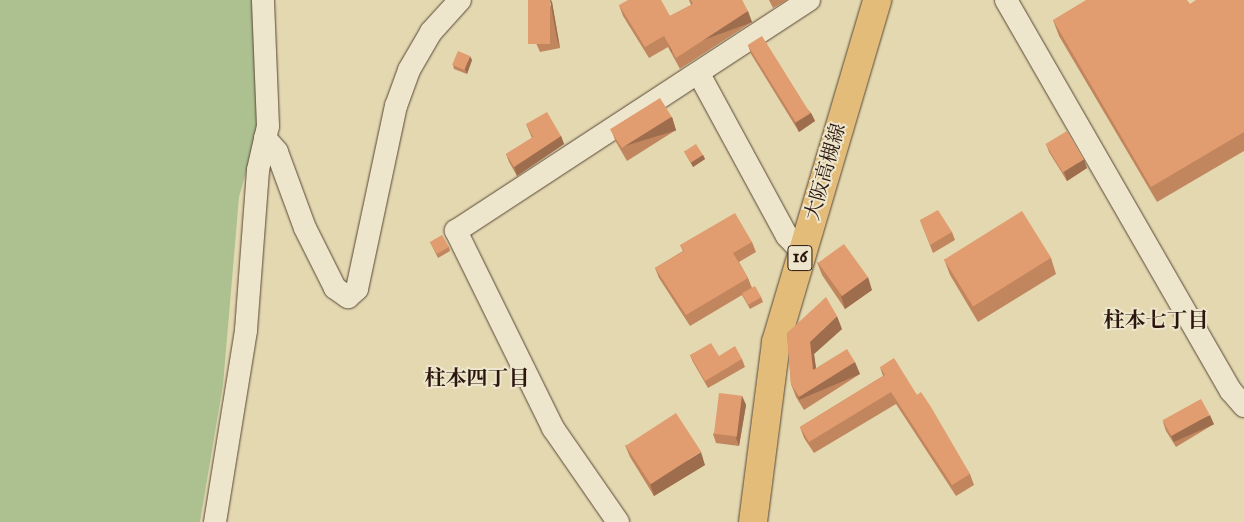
<!DOCTYPE html>
<meta charset="utf-8">
<style>
body{margin:0}
#map{position:relative;width:1244px;height:522px;overflow:hidden;background:#e3d8b0;font-family:"IM FELL English","Noto Serif JP",serif}
div>[style]{position:absolute}
.green>*{inset:0;background:#adc090}
.roads{filter:drop-shadow(0 0 1px #594636) drop-shadow(0 0 1px #594636)}
.minor>*{height:22px;margin:-11px;padding:0 11px;transform-origin:11px;border-radius:11px;background:#ede6cc}
.major>*{height:28px;margin:-14px;padding:0 14px;transform-origin:14px;border-radius:14px;background:#e2bc78}
.wall>*{inset:0;background:#c2865f}
.shaded-wall>*{inset:0;background:#9e6d4e;transform-origin:0 0}
.building>*{inset:0;background:#e19c6f;transform-origin:0 0}
span{translate:-50% -50%;white-space:nowrap;text-align:center;line-height:1.15;-webkit-text-stroke:4px #ede6cc;paint-order:stroke}
.shield-label span{padding:1px 4px;background:#ede6cc;border:1px solid;border-radius:4px;-webkit-text-stroke-width:0}
.shield-label{font-size:19px;color:#2b160e;font-weight:700}
.street-label{font-size:20px;color:#2b160e}
.neighbourhood-label{font-size:21px;color:#2b160e;font-weight:700}
</style>
<div id="map">
<div class="green">
<i style="clip-path:polygon(0 0,255px 0,257px 133px,239px 197px,223px 385px,200px 522px,0 522px)"></i>
</div>
<div class="roads">
<div class="minor">
<i style="left:1006px;top:0;width:451px;rotate:60.1deg"></i>
<i style="left:1231px;top:391px;width:20px;rotate:49deg"></i>
<i style="left:699px;top:74px;width:184px;rotate:61.5deg"></i>
<i style="left:787px;top:236px;width:22px;rotate:47deg"></i>
<i style="left:265px;top:138px;width:18px;rotate:49deg"></i>
<i style="left:277px;top:152px;width:81px;rotate:69.8deg"></i>
<i style="left:305px;top:228px;width:67px;rotate:63.4deg"></i>
<i style="left:335px;top:288px;width:16px;rotate:35deg"></i>
<i style="left:348px;top:297px;width:12px;rotate:-42deg"></i>
<i style="left:357px;top:289px;width:187px;rotate:-78deg"></i>
<i style="left:396px;top:106px;width:38px;rotate:-70deg"></i>
<i style="left:409px;top:70px;width:44px;rotate:-59.9deg"></i>
<i style="left:431px;top:32px;width:43px;rotate:-47.8deg"></i>
<i style="left:215px;top:522px;width:194px;rotate:-80.8deg"></i>
<i style="left:246px;top:330px;width:160px;rotate:-85.7deg"></i>
<i style="left:258px;top:170px;width:45px;rotate:-77.2deg"></i>
<i style="left:268px;top:126px;width:126px;rotate:-92.3deg"></i>
<i style="left:618px;top:522px;width:114px;rotate:-124.7deg"></i>
<i style="left:553px;top:428px;width:220px;rotate:-116.2deg"></i>
<i style="left:456px;top:231px;width:422px;rotate:-33.2deg"></i>
</div>
<div class="major">
<i style="left:753px;top:522px;width:181px;rotate:-82.7deg"></i>
<i style="left:776px;top:342px;width:357px;rotate:-73.5deg"></i>
</div>
</div>
<div class="wall">
<i style="clip-path:polygon(689px 0,742px 0,752px 22px,680px 69px,668px 47px,649px 58px,623px 16px,619px 5px,670px 16px,691px 5px)"></i>
<i style="clip-path:polygon(769px 0,788px 0,773px 8px)"></i>
<i style="clip-path:polygon(1244px 0,1244px 151px,1157px 202px,1059px 36px,1053px 20px,1190px 4px)"></i>
<i style="clip-path:polygon(552px 2px,560px 48px,540px 52px,536px 43px)"></i>
<i style="clip-path:polygon(748px 45px,811px 113px,815px 121px,799px 132px,751px 54px)"></i>
<i style="clip-path:polygon(472px 60px,467px 74px,454px 69px,453px 65px)"></i>
<i style="clip-path:polygon(672px 117px,676px 130px,627px 161px,616px 142px,611px 130px)"></i>
<i style="clip-path:polygon(526px 124px,561px 136px,564px 144px,517px 176px,509px 162px,506px 154px,532px 138px)"></i>
<i style="clip-path:polygon(1046px 144px,1087px 168px,1067px 181px,1049px 152px)"></i>
<i style="clip-path:polygon(684px 151px,703px 155px,705px 159px,693px 167px,686px 155px)"></i>
<i style="clip-path:polygon(920px 220px,952px 232px,955px 240px,933px 253px)"></i>
<i style="clip-path:polygon(430px 242px,449px 247px,450px 251px,438px 258px)"></i>
<i style="clip-path:polygon(752px 242px,756px 252px,739px 262px,748px 278px,752px 288px,761px 297px,763px 302px,750px 309px,742px 295px,690px 326px,659px 278px,655px 268px,683px 251px,680px 245px)"></i>
<i style="clip-path:polygon(1051px 258px,1056px 274px,978px 322px,950px 275px,944px 259px)"></i>
<i style="clip-path:polygon(817px 262px,872px 290px,845px 309px,822px 275px)"></i>
<i style="clip-path:polygon(842px 329px,814px 354px,816px 368px,860px 374px,804px 410px,796px 397px,791px 384px,787px 333px)"></i>
<i style="clip-path:polygon(690px 355px,719px 356px,742px 359px,745px 367px,708px 388px,693px 362px)"></i>
<i style="clip-path:polygon(880px 367px,917px 395px,970px 474px,974px 485px,956px 496px,896px 404px,814px 453px,804px 438px,800px 427px,883px 376px)"></i>
<i style="clip-path:polygon(742px 396px,746px 405px,739px 446px,716px 443px,713px 434px)"></i>
<i style="clip-path:polygon(1163px 422px,1214px 424px,1176px 447px,1166px 431px)"></i>
<i style="clip-path:polygon(625px 445px,705px 465px,654px 496px,630px 457px)"></i>
</div>
<div class="shaded-wall">
<i style="clip-path:polygon(550px 0,551px 0,552px 2px,560px 48px,557px 39px)"></i>
<i style="left:748px;top:11px;width:12px;height:86px;rotate:70deg"></i>
<i style="clip-path:polygon(470px 56px,472px 60px,467px 74px,465px 69px)"></i>
<i style="clip-path:polygon(811px 113px,815px 121px,799px 132px,795px 123px)"></i>
<i style="left:672px;top:117px;width:14px;height:58px;rotate:73deg"></i>
<i style="clip-path:polygon(561px 136px,564px 144px,517px 176px,514px 167px)"></i>
<i style="clip-path:polygon(703px 155px,705px 159px,693px 167px,691px 162px)"></i>
<i style="clip-path:polygon(1084px 159px,1087px 168px,1067px 181px,1064px 172px)"></i>
<i style="clip-path:polygon(868px 277px,872px 290px,845px 309px,841px 296px)"></i>
<i style="clip-path:polygon(837px 316px,842px 329px,814px 354px,818px 383px,813px 370px,810px 342px)"></i>
<i style="left:855px;top:362px;width:13px;height:66px;rotate:67deg"></i>
<i style="clip-path:polygon(742px 396px,746px 405px,739px 446px,736px 438px)"></i>
<i style="left:1210px;top:415px;width:10px;height:44px;rotate:66deg"></i>
<i style="clip-path:polygon(701px 452px,705px 465px,654px 496px,650px 484px)"></i>
</div>
<div class="building">
<i style="left:528px;top:0;width:22px;height:44px"></i>
<i style="clip-path:polygon(628px 0,661px 0,670px 16px,693px 4px,691px 0,742px 0,748px 11px,676px 58px,664px 36px,645px 47px,619px 5px)"></i>
<i style="clip-path:polygon(1086px 0,1187px 0,1190px 4px,1196px 0,1244px 0,1244px 132px,1151px 187px,1053px 20px)"></i>
<i style="left:762px;top:36px;width:91px;height:17px;rotate:58deg"></i>
<i style="left:458px;top:51px;width:13px;height:15px;rotate:23deg"></i>
<i style="left:660px;top:98px;width:22px;height:59px;rotate:58deg"></i>
<i style="clip-path:polygon(547px 112px,561px 136px,514px 167px,506px 154px,533px 137px,526px 124px)"></i>
<i style="left:1067px;top:131px;width:33px;height:25px;rotate:59deg"></i>
<i style="left:696px;top:144px;width:13px;height:14px;rotate:58deg"></i>
<i style="clip-path:polygon(938px 210px,952px 232px,930px 245px,920px 220px)"></i>
<i style="left:1022px;top:211px;width:55px;height:92px;rotate:58deg"></i>
<i style="clip-path:polygon(735px 213px,752px 242px,733px 253px,748px 278px,686px 315px,655px 268px,684px 251px,680px 245px)"></i>
<i style="left:442px;top:235px;width:14px;height:14px;rotate:60deg"></i>
<i style="left:844px;top:244px;width:41px;height:32px;rotate:54deg"></i>
<i style="left:755px;top:286px;width:13px;height:15px;rotate:61deg"></i>
<i style="clip-path:polygon(826px 297px,837px 316px,810px 342px,813px 370px,847px 349px,855px 362px,799px 397px,791px 384px,787px 333px)"></i>
<i style="clip-path:polygon(711px 343px,719px 356px,735px 346px,742px 359px,705px 381px,690px 355px)"></i>
<i style="clip-path:polygon(894px 358px,917px 395px,921px 392px,931px 407px,970px 474px,952px 485px,891px 392px,809px 442px,800px 427px,885px 375px,880px 367px)"></i>
<i style="left:719px;top:393px;width:23px;height:41px;rotate:7deg"></i>
<i style="left:1201px;top:399px;width:18px;height:44px;rotate:61deg"></i>
<i style="left:676px;top:413px;width:46px;height:60px;rotate:57deg"></i>
</div>
<div class="shield-label">
<span style="left:800px;top:258px">16</span>
</div>
<div class="street-label">
<span style="left:826px;top:172px;rotate:-74deg">大阪高槻線</span>
</div>
<div class="neighbourhood-label">
<span style="left:1156px;top:322px">柱本七丁目</span>
<span style="left:477px;top:380px">柱本四丁目</span>
</div>
</div>
